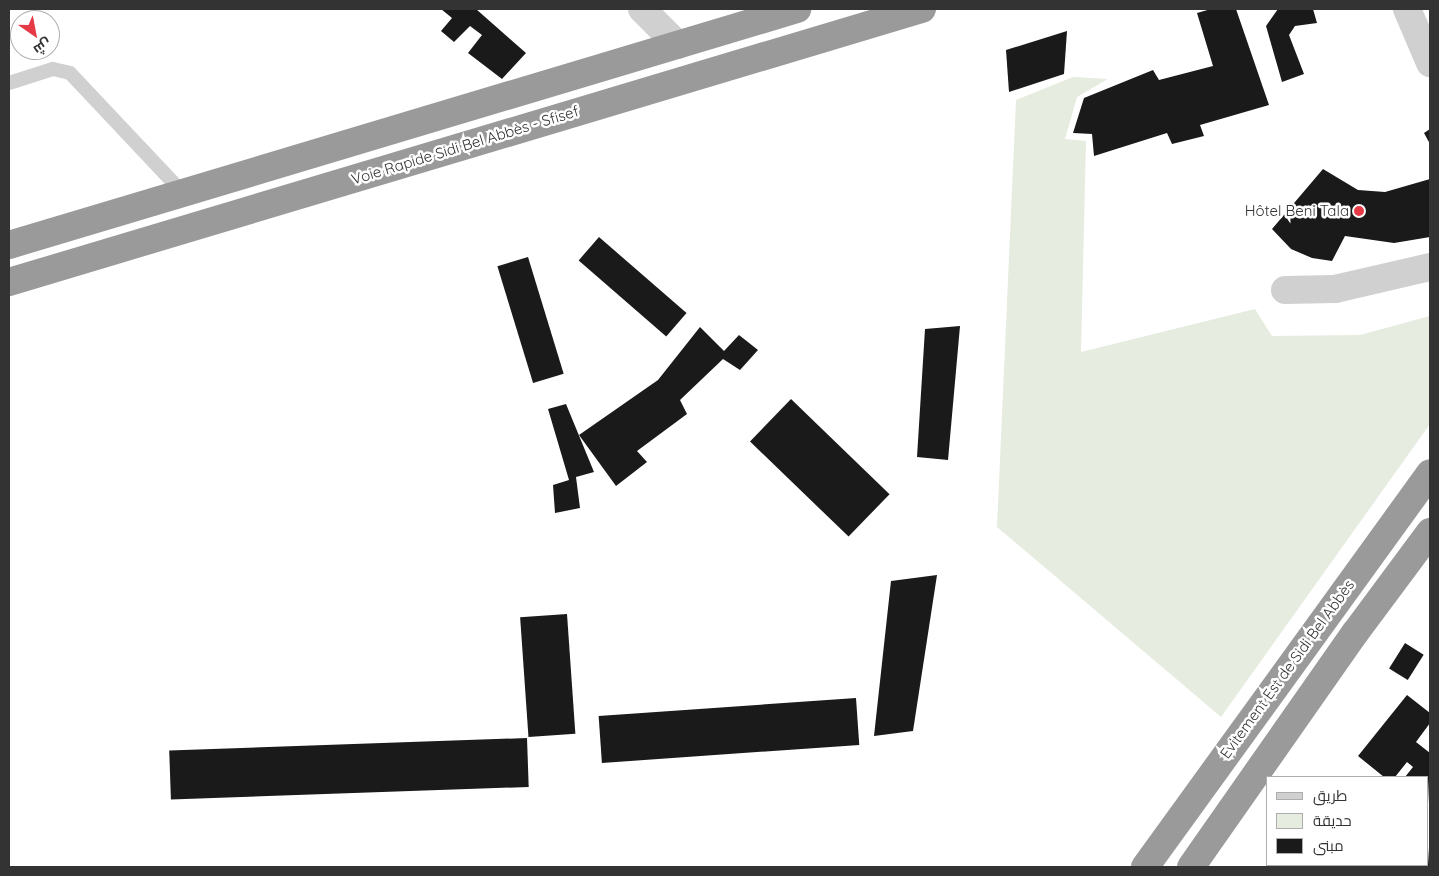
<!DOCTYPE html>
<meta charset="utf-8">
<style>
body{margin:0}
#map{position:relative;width:1439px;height:876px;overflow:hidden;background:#fff;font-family:Quicksand,Cairo,sans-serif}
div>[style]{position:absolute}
.green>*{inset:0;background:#e6ecdf}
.building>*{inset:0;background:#1a1a1a;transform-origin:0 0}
.lane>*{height:14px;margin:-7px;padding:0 7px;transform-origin:7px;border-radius:7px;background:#d0d0d0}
.street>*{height:28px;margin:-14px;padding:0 14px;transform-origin:14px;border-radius:14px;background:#d0d0d0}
.highway>*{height:28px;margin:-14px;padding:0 14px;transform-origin:14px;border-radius:14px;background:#9a9a9a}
.dots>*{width:14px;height:14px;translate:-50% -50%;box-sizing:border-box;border:2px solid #fff;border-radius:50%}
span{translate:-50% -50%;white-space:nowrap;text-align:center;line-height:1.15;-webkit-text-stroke:5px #fff;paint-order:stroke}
.street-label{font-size:15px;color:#333}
.poi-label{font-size:15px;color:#333}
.right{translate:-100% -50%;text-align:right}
.frame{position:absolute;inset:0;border:10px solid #333;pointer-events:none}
.legend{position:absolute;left:1266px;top:776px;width:162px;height:90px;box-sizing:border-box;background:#fff;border:1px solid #adadad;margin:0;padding:6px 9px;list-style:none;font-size:15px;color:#333}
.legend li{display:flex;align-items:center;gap:10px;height:25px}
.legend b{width:25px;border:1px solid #adadad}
.north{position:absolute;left:10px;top:10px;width:50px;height:50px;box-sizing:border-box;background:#fff;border:1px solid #adadad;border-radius:50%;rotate:147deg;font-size:14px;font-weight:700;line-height:20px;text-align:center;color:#333}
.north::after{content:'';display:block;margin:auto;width:18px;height:22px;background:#e63946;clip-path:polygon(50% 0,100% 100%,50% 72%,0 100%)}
</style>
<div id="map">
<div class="green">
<i style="clip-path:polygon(1073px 77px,1108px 79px,1077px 97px,1065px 139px,1086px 141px,1081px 352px,1255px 309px,1272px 336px,1360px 335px,1430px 316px,1430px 424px,1221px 717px,997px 527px,1016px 100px)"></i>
</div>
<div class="building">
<i style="clip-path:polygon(441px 9px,476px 9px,526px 53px,502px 79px,468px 53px,482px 35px,470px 26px,454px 42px,441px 31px,452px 18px)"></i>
<i style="clip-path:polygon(1211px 9px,1236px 9px,1269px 105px,1200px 125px,1204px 136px,1172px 144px,1167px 133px,1094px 156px,1092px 134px,1073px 133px,1084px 98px,1153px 70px,1159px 80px,1213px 66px,1197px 13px)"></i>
<i style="clip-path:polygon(1278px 9px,1313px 9px,1317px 23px,1295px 26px,1289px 35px,1304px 74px,1282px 82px,1266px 26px)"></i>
<i style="clip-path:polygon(1067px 31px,1064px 74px,1009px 92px,1006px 50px)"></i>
<i style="clip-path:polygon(1430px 129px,1430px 144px,1424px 133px)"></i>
<i style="clip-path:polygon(1323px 169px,1358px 190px,1385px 192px,1430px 179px,1430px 237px,1394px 243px,1345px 236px,1332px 261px,1312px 258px,1291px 249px,1272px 229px)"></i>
<i style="left:599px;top:237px;width:116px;height:31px;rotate:41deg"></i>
<i style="left:528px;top:257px;width:122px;height:32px;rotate:73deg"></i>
<i style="clip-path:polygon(960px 326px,948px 460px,917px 457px,925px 329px)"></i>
<i style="clip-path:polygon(700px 327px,724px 351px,739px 335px,758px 350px,740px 370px,723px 359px,680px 400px,687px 414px,637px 451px,647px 462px,616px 486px,579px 435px,658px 380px)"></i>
<i style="left:791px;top:399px;width:137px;height:59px;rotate:44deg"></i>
<i style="clip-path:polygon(566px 404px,594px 472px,576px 477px,580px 508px,555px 513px,553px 485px,569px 480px,548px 409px)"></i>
<i style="clip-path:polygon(937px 575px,913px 731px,874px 736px,891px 581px)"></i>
<i style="left:567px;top:614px;width:120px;height:47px;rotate:86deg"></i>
<i style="left:1405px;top:643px;width:22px;height:30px;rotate:32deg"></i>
<i style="clip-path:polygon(1407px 695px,1430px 713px,1430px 723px,1416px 742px,1430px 753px,1428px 804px,1428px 777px,1405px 777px,1413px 767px,1407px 762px,1395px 777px,1384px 777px,1358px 756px)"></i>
<i style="left:856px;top:698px;width:47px;height:258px;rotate:86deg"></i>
<i style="left:527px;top:738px;width:49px;height:358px;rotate:88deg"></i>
<i style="clip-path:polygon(1430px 830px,1430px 867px,1398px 867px,1428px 865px)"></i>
</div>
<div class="lane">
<i style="left:9px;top:83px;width:46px;rotate:-17.7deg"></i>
<i style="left:53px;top:69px;width:17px;rotate:13deg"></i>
<i style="left:70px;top:73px;width:163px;rotate:46.7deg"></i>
</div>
<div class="street">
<i style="left:642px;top:9px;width:51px;rotate:45deg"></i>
<i style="left:1407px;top:9px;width:59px;rotate:66.9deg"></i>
<i style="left:1285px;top:290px;width:50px;rotate:-1.1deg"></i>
<i style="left:1335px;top:289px;width:98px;rotate:-13deg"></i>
<i style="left:1347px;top:865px;width:4px;rotate:27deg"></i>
</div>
<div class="highway">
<i style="left:9px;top:245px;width:823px;rotate:-16.67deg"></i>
<i style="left:9px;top:282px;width:953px;rotate:-16.65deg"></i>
<i style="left:1145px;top:867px;width:486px;rotate:-54.1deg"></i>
<i style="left:1191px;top:867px;width:286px;rotate:-55deg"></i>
<i style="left:1355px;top:633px;width:126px;rotate:-53.4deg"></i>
</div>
<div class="dots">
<i style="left:1359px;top:211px;background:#e63946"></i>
</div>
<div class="street-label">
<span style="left:465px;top:145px;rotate:-17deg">Voie Rapide Sidi Bel Abbès - Sfisef</span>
<span style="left:1287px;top:669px;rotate:-54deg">Evitement Est de Sidi Bel Abbès</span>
</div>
<div class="poi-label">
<span class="right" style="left:1349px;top:211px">Hôtel Beni Tala</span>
</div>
<div class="frame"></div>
<ul class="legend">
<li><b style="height:6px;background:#d0d0d0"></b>طريق</li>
<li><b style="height:14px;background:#e6ecdf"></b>حديقة</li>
<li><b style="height:14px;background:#1a1a1a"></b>مبنى</li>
</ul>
<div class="north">ش</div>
</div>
